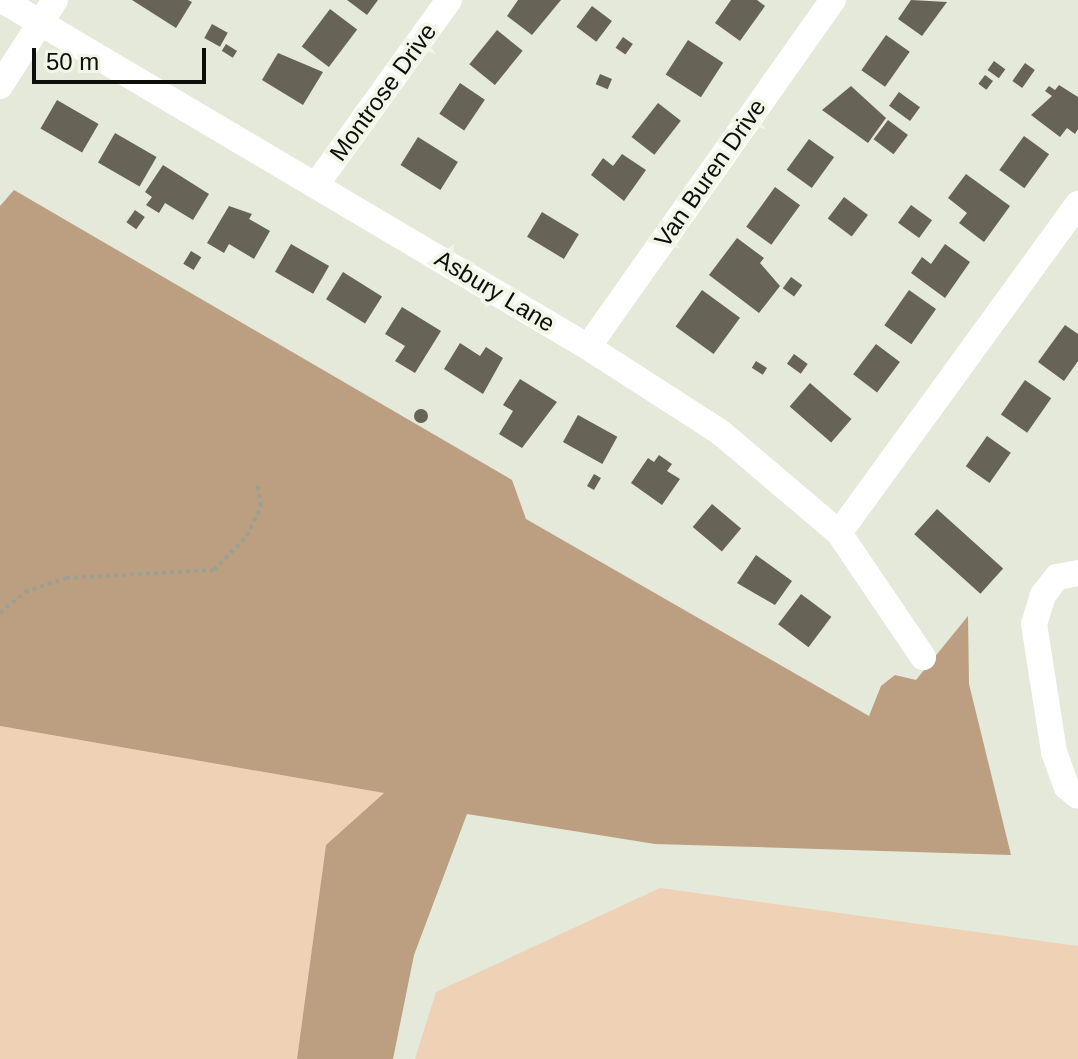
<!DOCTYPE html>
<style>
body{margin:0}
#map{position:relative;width:1078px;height:1059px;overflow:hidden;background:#e4e9da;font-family:Helvetica,sans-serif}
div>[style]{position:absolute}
.green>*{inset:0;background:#efd1b5}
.forest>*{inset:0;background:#bc9e81}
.building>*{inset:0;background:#676357;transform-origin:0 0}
.round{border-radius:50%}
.path>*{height:4px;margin-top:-2px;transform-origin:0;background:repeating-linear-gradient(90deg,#9ca094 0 4px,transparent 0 8px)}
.minor>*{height:26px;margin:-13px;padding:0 13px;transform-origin:13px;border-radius:13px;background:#fff}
span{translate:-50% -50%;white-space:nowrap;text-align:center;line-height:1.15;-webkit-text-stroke:8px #f2f6e8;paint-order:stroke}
.street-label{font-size:24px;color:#0e0f0a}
.scale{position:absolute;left:32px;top:48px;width:174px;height:36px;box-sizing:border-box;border:4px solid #0e0f0a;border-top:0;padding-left:10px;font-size:24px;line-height:28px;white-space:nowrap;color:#0e0f0a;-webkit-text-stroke:6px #f2f6e8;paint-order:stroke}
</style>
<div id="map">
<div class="green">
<i style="clip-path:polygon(0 726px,384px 793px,326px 845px,297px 1059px,0 1059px)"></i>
<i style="clip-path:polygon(660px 888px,1078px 946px,1078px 1059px,415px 1059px,436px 992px)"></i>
</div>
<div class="forest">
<i style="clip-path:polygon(14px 190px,512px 480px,526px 519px,869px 716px,881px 686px,895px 675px,916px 680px,968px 616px,969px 684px,1011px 855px,655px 844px,467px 814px,414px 955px,393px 1059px,297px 1059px,326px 845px,384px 793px,0 726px,0 206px)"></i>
</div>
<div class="building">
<i style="clip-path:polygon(132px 0,188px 0,192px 2px,176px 28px)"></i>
<i style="clip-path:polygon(347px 0,378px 0,367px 15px)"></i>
<i style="clip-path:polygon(518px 0,561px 0,532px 35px,507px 16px)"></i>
<i style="clip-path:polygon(731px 0,757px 0,765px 6px,740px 41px,715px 23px)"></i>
<i style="clip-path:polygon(911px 0,947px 2px,922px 36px,898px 19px)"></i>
<i style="left:592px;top:6px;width:25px;height:26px;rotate:37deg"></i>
<i style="left:330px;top:9px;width:34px;height:47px;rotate:37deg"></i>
<i style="left:212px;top:24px;width:18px;height:16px;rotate:29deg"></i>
<i style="left:497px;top:30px;width:33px;height:44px;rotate:39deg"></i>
<i style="left:886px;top:35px;width:29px;height:43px;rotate:35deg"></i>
<i style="left:623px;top:37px;width:12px;height:13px;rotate:35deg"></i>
<i style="left:688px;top:40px;width:42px;height:41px;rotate:33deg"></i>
<i style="left:226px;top:44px;width:13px;height:8px;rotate:32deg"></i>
<i style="clip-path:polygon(278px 53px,323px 72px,303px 105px,262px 80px)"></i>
<i style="left:994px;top:61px;width:14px;height:11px;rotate:36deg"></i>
<i style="left:1025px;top:63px;width:12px;height:22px;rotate:35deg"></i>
<i style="left:600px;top:74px;width:13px;height:11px;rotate:23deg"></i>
<i style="left:985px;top:75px;width:10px;height:11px;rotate:37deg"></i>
<i style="left:460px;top:83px;width:30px;height:37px;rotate:34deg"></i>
<i style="clip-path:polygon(1059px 85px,1078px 97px,1078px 129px,1075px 134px,1067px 128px,1060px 137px,1031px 115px,1052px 96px,1045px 91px,1049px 86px,1055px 90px)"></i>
<i style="clip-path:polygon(851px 86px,886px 118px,868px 143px,822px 110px)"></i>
<i style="left:899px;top:92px;width:26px;height:17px;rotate:36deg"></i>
<i style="left:57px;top:100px;width:48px;height:33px;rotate:30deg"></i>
<i style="left:658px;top:103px;width:29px;height:43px;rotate:38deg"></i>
<i style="left:888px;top:120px;width:25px;height:24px;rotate:37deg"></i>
<i style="left:115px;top:133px;width:48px;height:34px;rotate:30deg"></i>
<i style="left:1024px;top:136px;width:31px;height:42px;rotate:36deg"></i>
<i style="left:418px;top:137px;width:47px;height:33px;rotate:32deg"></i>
<i style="left:809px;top:139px;width:31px;height:38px;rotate:36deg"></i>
<i style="clip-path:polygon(622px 154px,646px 170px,624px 201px,591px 175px,603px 158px,613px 166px)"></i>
<i style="clip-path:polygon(163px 165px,209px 194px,193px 220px,165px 203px,159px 213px,146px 205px,152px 197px,145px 192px)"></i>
<i style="clip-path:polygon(966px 174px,1010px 206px,984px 242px,959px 223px,967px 213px,948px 198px)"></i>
<i style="left:775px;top:187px;width:31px;height:49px;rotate:36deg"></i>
<i style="left:844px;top:197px;width:30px;height:27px;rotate:37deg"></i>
<i style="left:911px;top:205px;width:26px;height:22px;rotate:36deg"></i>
<i style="clip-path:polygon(229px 206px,252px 214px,249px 219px,270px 231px,254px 259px,229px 244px,224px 253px,207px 243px)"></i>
<i style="left:135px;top:210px;width:12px;height:15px;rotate:35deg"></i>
<i style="left:542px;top:212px;width:43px;height:29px;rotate:31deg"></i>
<i style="clip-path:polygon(737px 238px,764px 258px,760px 263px,780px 286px,759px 313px,709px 275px)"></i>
<i style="left:291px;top:244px;width:44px;height:32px;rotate:30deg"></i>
<i style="clip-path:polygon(945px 244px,970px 262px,945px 298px,911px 273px,922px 257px,931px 264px)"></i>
<i style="left:191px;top:251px;width:12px;height:15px;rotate:31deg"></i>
<i style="left:343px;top:272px;width:46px;height:32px;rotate:32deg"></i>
<i style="left:791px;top:277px;width:14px;height:14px;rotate:36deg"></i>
<i style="left:702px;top:290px;width:47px;height:45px;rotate:36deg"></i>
<i style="left:909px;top:290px;width:33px;height:43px;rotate:35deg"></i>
<i style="clip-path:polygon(402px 307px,441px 331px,415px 373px,395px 361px,405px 346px,385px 334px)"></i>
<i style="clip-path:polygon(1065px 325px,1078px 334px,1078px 361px,1064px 381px,1038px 362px)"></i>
<i style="clip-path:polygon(460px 343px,480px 356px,486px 347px,503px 358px,483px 394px,444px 369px)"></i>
<i style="left:876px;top:344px;width:30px;height:38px;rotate:37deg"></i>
<i style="left:794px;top:354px;width:17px;height:12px;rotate:36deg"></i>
<i style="left:756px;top:361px;width:13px;height:8px;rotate:32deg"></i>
<i style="clip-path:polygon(520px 379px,557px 402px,522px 448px,499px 434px,513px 411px,503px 405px)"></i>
<i style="left:1025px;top:380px;width:32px;height:42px;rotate:35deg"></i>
<i style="left:810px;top:383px;width:55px;height:31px;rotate:41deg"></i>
<i class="round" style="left:414px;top:409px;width:14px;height:14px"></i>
<i style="left:578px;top:415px;width:45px;height:31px;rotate:29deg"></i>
<i style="left:987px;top:436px;width:29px;height:37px;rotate:35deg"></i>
<i style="clip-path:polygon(659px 455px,672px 464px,667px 471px,680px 479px,662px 505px,631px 483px,648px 458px,654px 462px)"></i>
<i style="left:594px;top:474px;width:8px;height:14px;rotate:30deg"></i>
<i style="left:712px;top:504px;width:38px;height:30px;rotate:40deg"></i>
<i style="left:937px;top:509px;width:89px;height:34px;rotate:42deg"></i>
<i style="clip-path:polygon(756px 555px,792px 581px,775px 605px,737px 583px)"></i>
<i style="left:801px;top:594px;width:38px;height:38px;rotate:37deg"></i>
</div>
<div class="path">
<i style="left:0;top:613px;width:33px;rotate:-40deg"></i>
<i style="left:25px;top:592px;width:43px;rotate:-18.9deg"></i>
<i style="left:66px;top:578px;width:148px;rotate:-3.1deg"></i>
<i style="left:214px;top:570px;width:47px;rotate:-45.9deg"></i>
<i style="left:247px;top:536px;width:33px;rotate:-65deg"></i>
<i style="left:261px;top:506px;width:23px;rotate:-100deg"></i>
</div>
<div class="minor">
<i style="left:2px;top:0;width:681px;rotate:30.63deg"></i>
<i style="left:588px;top:347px;width:157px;rotate:32.8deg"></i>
<i style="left:720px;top:432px;width:156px;rotate:40.3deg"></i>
<i style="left:839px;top:533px;width:150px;rotate:55.9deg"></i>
<i style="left:0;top:86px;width:102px;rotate:-57.4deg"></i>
<i style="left:316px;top:185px;width:228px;rotate:-54.3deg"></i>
<i style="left:588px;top:347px;width:425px;rotate:-54.8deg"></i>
<i style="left:839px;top:533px;width:407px;rotate:-54deg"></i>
<i style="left:1078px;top:573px;width:21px;rotate:169deg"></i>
<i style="left:1057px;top:577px;width:23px;rotate:128deg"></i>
<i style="left:1043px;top:595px;width:30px;rotate:107deg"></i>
<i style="left:1034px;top:624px;width:130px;rotate:81.1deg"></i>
<i style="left:1054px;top:752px;width:37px;rotate:70deg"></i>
<i style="left:1067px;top:787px;width:14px;rotate:39deg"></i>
</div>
<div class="street-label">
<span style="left:383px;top:92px;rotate:-54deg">Montrose Drive</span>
<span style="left:710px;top:173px;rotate:-55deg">Van Buren Drive</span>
<span style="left:495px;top:291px;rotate:31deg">Asbury Lane</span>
</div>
<div class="scale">50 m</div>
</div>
